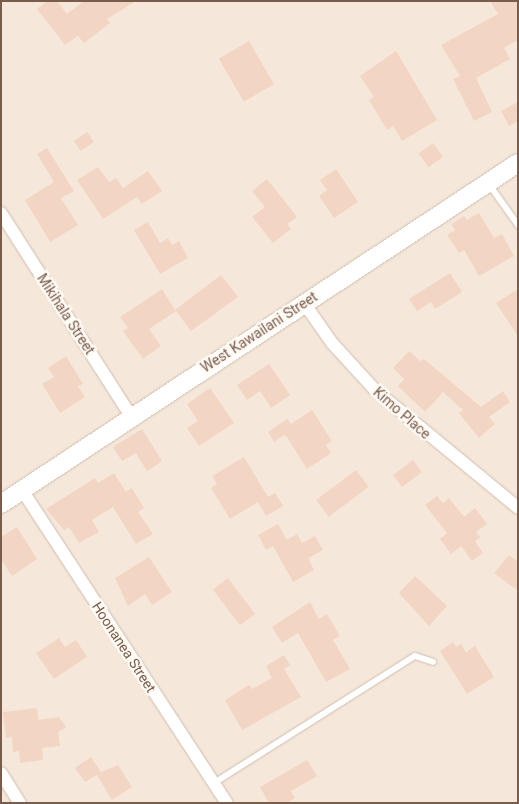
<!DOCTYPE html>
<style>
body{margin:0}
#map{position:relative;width:519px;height:804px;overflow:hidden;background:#fdf6ec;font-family:Roboto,sans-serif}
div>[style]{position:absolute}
.residential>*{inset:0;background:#f5e8da;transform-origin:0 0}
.building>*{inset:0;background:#f3d5c3;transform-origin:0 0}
.roads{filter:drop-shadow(0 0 1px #d1beb0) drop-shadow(0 0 1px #d1beb0)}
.lane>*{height:6px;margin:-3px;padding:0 3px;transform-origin:3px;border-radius:3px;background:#fff}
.street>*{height:12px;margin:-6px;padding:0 6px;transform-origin:6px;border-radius:6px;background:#fff}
.secondary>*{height:18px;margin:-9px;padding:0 9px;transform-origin:9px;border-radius:9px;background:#fff}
span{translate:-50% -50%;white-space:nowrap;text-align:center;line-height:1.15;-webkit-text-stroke:5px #fffaf3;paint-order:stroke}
.street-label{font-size:14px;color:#7a5c4d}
.frame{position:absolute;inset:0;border:2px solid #7a5c4d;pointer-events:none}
</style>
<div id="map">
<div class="residential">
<i style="left:1px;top:1px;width:517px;height:802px"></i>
</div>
<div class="building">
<i style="clip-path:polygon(47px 1px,57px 1px,67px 14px,84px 1px,136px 1px,107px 19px,110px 23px,84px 43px,78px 36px,65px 45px,37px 9px)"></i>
<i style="clip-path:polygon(490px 1px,518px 1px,518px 40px,504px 48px,510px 59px,476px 78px,492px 112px,474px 121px,453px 79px,460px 76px,441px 45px,498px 14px)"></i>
<i style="left:249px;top:41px;width:50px;height:35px;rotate:60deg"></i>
<i style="clip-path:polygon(396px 51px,437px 120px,402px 141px,393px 126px,387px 130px,369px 100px,374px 97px,360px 76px)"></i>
<i style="clip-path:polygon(518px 102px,518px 121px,509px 126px,501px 111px)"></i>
<i style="left:87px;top:132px;width:12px;height:16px;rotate:55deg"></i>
<i style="left:433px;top:143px;width:17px;height:18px;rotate:54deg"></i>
<i style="clip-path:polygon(47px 148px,74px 191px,61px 198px,78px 225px,50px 242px,25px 200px,54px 182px,37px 154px)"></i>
<i style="clip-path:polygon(98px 167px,109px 182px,116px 178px,123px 188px,148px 171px,162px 191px,142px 204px,137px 197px,103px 219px,77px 180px)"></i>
<i style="clip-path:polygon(336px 169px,358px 202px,334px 218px,319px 196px,327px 190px,320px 180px)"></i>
<i style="clip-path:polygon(267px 179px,297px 217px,287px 224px,291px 229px,273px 243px,252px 217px,265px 207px,252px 191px)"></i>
<i style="clip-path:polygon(479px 213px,494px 238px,502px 234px,514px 256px,479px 276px,464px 250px,459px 253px,447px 235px,455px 230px,451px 224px,464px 216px,467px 220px)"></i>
<i style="clip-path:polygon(148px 222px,160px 243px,168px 238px,172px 245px,179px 241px,188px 258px,160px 274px,134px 230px)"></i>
<i style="clip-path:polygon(450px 273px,462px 292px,435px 309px,431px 302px,417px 311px,409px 299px)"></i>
<i style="clip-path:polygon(221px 275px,238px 297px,191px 331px,176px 311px,149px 329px,161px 346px,143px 359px,123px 331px,128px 328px,120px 317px,162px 289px,175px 310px)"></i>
<i style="clip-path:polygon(518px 289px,518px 336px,496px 303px)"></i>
<i style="clip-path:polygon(409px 351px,420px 361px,424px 359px,481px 407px,503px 391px,510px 402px,489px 417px,495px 424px,479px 438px,459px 413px,463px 410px,443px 392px,425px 412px,398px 386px,404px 379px,393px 368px)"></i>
<i style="clip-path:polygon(66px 356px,83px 384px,78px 386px,85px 397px,60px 413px,42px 384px,54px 377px,48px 368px)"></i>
<i style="clip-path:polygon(269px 364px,290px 395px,271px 408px,260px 391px,247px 400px,237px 385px)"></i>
<i style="clip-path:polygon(210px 388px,234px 423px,199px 446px,187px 428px,198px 421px,187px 404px)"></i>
<i style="clip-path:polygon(312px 410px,332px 441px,326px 445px,331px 453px,307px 469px,287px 437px,284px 435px,274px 442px,268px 432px,287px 419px,291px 424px)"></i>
<i style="clip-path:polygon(142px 429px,162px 461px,147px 471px,136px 453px,122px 461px,113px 447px)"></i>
<i style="clip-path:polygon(244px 457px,268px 497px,275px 493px,283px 506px,266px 516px,258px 502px,230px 519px,211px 488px,217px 484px,212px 476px)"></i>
<i style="left:413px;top:460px;width:15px;height:25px;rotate:53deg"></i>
<i style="left:356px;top:470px;width:21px;height:50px;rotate:53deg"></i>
<i style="clip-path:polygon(114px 473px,126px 492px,132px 488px,144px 508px,138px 512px,153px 534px,136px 544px,113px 507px,92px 520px,99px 532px,79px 543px,69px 527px,64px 530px,46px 509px,95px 478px,98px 483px)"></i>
<i style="clip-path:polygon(437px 496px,443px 503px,449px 498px,464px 517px,475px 508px,487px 524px,476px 532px,481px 537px,475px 541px,483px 553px,472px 561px,461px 546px,451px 554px,440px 539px,447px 533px,425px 505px)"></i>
<i style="clip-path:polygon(278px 524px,287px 540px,297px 534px,302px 543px,315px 536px,323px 550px,308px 558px,314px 570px,293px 582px,273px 546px,266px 550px,258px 535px)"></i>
<i style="clip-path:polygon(17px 527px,37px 559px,12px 576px,1px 559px,1px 537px)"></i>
<i style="clip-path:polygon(509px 555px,518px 562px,518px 591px,494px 573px)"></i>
<i style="clip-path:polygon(149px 557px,172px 592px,152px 605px,145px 594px,128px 606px,115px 578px)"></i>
<i style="clip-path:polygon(415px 576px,447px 606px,429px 626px,399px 593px)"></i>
<i style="left:228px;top:578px;width:45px;height:19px;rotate:53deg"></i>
<i style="clip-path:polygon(310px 602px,319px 619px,327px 614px,340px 636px,333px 640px,350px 669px,326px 682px,298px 633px,282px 643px,272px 627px)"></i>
<i style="clip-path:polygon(59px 638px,65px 647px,76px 640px,87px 657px,54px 679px,36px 653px)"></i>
<i style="clip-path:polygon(453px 642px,456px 647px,461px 644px,466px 652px,475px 646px,494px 677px,467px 694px,440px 651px)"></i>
<i style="clip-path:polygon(284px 655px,290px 665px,284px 669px,301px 697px,242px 730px,225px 700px,249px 685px,252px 689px,272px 678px,266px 666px)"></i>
<i style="clip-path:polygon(37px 708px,38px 720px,59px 717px,66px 727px,58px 732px,60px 746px,42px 748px,43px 760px,20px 763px,19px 751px,13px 752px,12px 737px,6px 738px,3px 712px)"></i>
<i style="clip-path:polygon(91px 757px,101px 772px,118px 765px,132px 787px,112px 800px,97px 775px,85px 782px,75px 768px)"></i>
<i style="clip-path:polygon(307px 760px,317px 776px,291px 791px,295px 798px,287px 803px,269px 803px,260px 787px)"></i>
</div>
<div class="roads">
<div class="lane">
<i style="left:488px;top:183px;width:52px;rotate:54.5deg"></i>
<i style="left:214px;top:783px;width:238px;rotate:-32.3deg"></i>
<i style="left:415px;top:656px;width:19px;rotate:18deg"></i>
</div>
<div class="street">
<i style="left:1px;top:213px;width:241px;rotate:57.4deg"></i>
<i style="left:304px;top:303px;width:49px;rotate:55deg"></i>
<i style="left:332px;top:343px;width:64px;rotate:47.5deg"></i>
<i style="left:375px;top:390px;width:185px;rotate:39.5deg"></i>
<i style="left:22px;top:490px;width:374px;rotate:56.8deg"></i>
<i style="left:1px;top:773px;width:36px;rotate:58deg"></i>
</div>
<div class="secondary">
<i style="left:1px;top:504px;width:619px;rotate:-33.41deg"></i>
</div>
</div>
<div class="street-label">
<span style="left:66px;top:314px;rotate:57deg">Mikihala Street</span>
<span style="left:259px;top:332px;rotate:-33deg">West Kawailani Street</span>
<span style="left:402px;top:413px;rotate:41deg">Kimo Place</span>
<span style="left:124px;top:647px;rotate:57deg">Hoonanea Street</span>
</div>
<div class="frame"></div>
</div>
